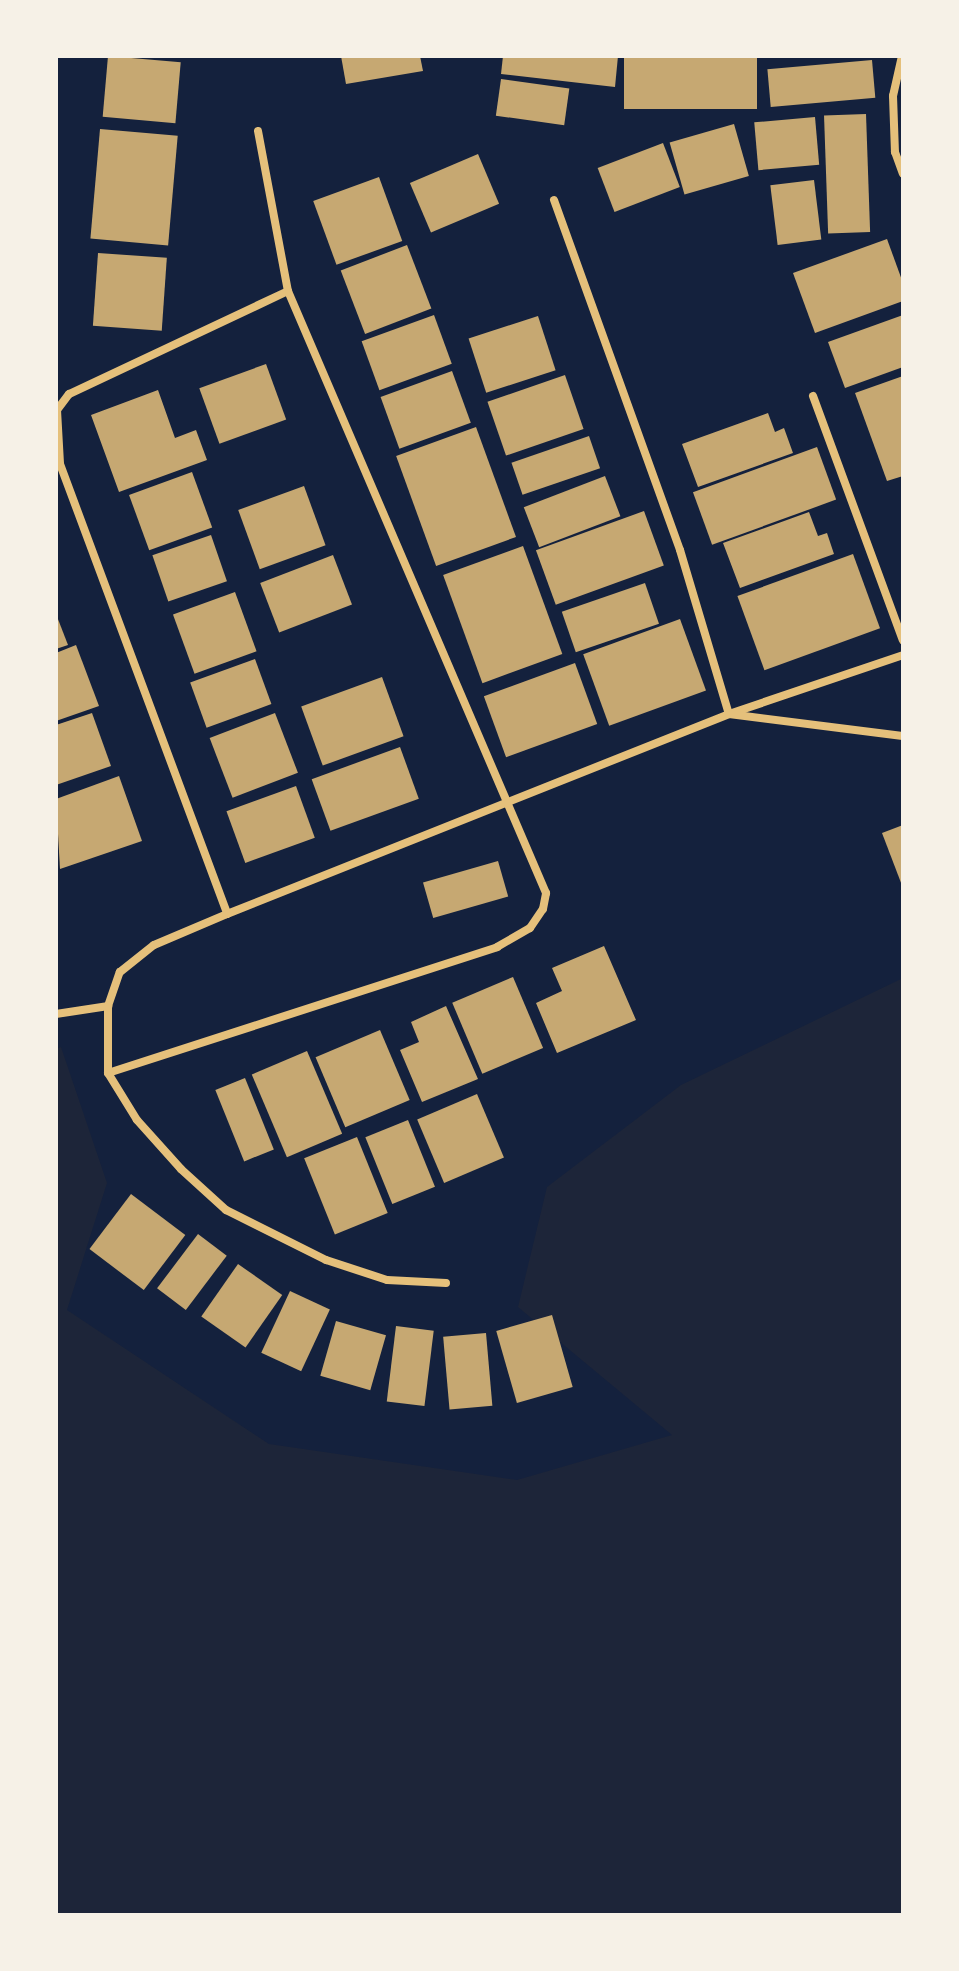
<!DOCTYPE html>
<style>
body{margin:0}
#map{position:relative;width:959px;height:1971px;overflow:hidden;background:#14213d;font-family:Mulish,sans-serif}
div>[style]{position:absolute}
.green>*{inset:0;background:#1d2539}
.building>*{inset:0;background:#c6a872;transform-origin:0 0}
.minor>*{height:8px;margin:-4px;padding:0 4px;transform-origin:4px;border-radius:4px;background:#e5c07b}
span{translate:-50% -50%;white-space:nowrap;text-align:center;line-height:1.15;-webkit-text-stroke:8px #f6f1e7;paint-order:stroke}
.frame{position:absolute;inset:0;border:58px solid #f6f1e7;pointer-events:none}
</style>
<div id="map">
<div class="green">
<i style="clip-path:polygon(903px 978px,903px 1915px,56px 1915px,56px 1049px,61px 1047px,107px 1183px,67px 1310px,269px 1444px,517px 1480px,672px 1435px,518px 1307px,547px 1187px,681px 1085px)"></i>
</div>
<div class="building">
<i style="left:108px;top:56px;width:73px;height:61px;rotate:5deg"></i>
<i style="clip-path:polygon(341px 56px,420px 56px,423px 71px,346px 84px)"></i>
<i style="clip-path:polygon(503px 56px,618px 56px,615px 87px,501px 74px)"></i>
<i style="left:624px;top:56px;width:133px;height:53px"></i>
<i style="left:872px;top:60px;width:38px;height:105px;rotate:85deg"></i>
<i style="left:501px;top:79px;width:69px;height:37px;rotate:8deg"></i>
<i style="left:866px;top:114px;width:118px;height:42px;rotate:88deg"></i>
<i style="left:815px;top:117px;width:48px;height:61px;rotate:85deg"></i>
<i style="left:734px;top:124px;width:54px;height:67px;rotate:74deg"></i>
<i style="left:100px;top:129px;width:78px;height:110px;rotate:5deg"></i>
<i style="left:663px;top:143px;width:47px;height:70px;rotate:69deg"></i>
<i style="left:478px;top:154px;width:54px;height:74px;rotate:67deg"></i>
<i style="left:379px;top:177px;width:68px;height:70px;rotate:70deg"></i>
<i style="left:814px;top:180px;width:60px;height:44px;rotate:83deg"></i>
<i style="clip-path:polygon(887px 239px,903px 283px,903px 301px,815px 333px,793px 273px)"></i>
<i style="left:407px;top:245px;width:68px;height:71px;rotate:69deg"></i>
<i style="left:98px;top:253px;width:69px;height:73px;rotate:4deg"></i>
<i style="left:434px;top:315px;width:52px;height:77px;rotate:70deg"></i>
<i style="clip-path:polygon(903px 315px,903px 367px,845px 388px,828px 342px)"></i>
<i style="left:538px;top:316px;width:57px;height:73px;rotate:72deg"></i>
<i style="left:266px;top:364px;width:59px;height:71px;rotate:70deg"></i>
<i style="left:452px;top:371px;width:55px;height:76px;rotate:70deg"></i>
<i style="left:565px;top:375px;width:57px;height:82px;rotate:71deg"></i>
<i style="clip-path:polygon(903px 376px,903px 476px,887px 481px,855px 393px)"></i>
<i style="clip-path:polygon(158px 390px,175px 438px,196px 430px,207px 460px,119px 492px,91px 415px)"></i>
<i style="clip-path:polygon(768px 413px,775px 432px,784px 428px,793px 453px,698px 487px,682px 444px)"></i>
<i style="left:476px;top:427px;width:117px;height:85px;rotate:70deg"></i>
<i style="left:589px;top:436px;width:34px;height:82px;rotate:71deg"></i>
<i style="left:817px;top:447px;width:56px;height:132px;rotate:70deg"></i>
<i style="left:192px;top:472px;width:59px;height:67px;rotate:70deg"></i>
<i style="left:605px;top:476px;width:43px;height:87px;rotate:69deg"></i>
<i style="left:304px;top:486px;width:63px;height:70px;rotate:70deg"></i>
<i style="left:644px;top:511px;width:58px;height:115px;rotate:70deg"></i>
<i style="clip-path:polygon(809px 512px,818px 536px,827px 533px,834px 554px,740px 588px,723px 543px)"></i>
<i style="left:211px;top:535px;width:49px;height:62px;rotate:71deg"></i>
<i style="left:523px;top:546px;width:115px;height:85px;rotate:70deg"></i>
<i style="left:853px;top:554px;width:79px;height:123px;rotate:70deg"></i>
<i style="left:333px;top:555px;width:53px;height:78px;rotate:69deg"></i>
<i style="left:645px;top:583px;width:43px;height:88px;rotate:71deg"></i>
<i style="left:235px;top:592px;width:63px;height:66px;rotate:70deg"></i>
<i style="clip-path:polygon(56px 614px,68px 645px,56px 649px)"></i>
<i style="left:680px;top:619px;width:76px;height:103px;rotate:70deg"></i>
<i style="clip-path:polygon(76px 645px,99px 706px,56px 721px,56px 653px)"></i>
<i style="left:255px;top:659px;width:48px;height:69px;rotate:70deg"></i>
<i style="left:575px;top:663px;width:65px;height:97px;rotate:70deg"></i>
<i style="left:382px;top:677px;width:63px;height:86px;rotate:70deg"></i>
<i style="clip-path:polygon(92px 713px,111px 766px,56px 785px,56px 725px)"></i>
<i style="left:275px;top:713px;width:64px;height:70px;rotate:69deg"></i>
<i style="left:400px;top:747px;width:55px;height:94px;rotate:70deg"></i>
<i style="clip-path:polygon(119px 776px,142px 841px,60px 869px,56px 799px)"></i>
<i style="left:296px;top:786px;width:55px;height:74px;rotate:70deg"></i>
<i style="clip-path:polygon(903px 825px,903px 888px,882px 833px)"></i>
<i style="left:498px;top:861px;width:37px;height:78px;rotate:74deg"></i>
<i style="clip-path:polygon(604px 946px,636px 1020px,557px 1053px,536px 1003px,562px 991px,552px 968px)"></i>
<i style="left:513px;top:977px;width:77px;height:66px;rotate:67deg"></i>
<i style="clip-path:polygon(446px 1006px,478px 1079px,422px 1102px,400px 1050px,419px 1042px,411px 1022px)"></i>
<i style="left:380px;top:1030px;width:76px;height:70px;rotate:67deg"></i>
<i style="left:307px;top:1051px;width:90px;height:60px;rotate:67deg"></i>
<i style="left:245px;top:1078px;width:77px;height:32px;rotate:68deg"></i>
<i style="left:477px;top:1094px;width:69px;height:65px;rotate:67deg"></i>
<i style="left:408px;top:1120px;width:72px;height:46px;rotate:68deg"></i>
<i style="left:357px;top:1137px;width:82px;height:57px;rotate:68deg"></i>
<i style="left:131px;top:1194px;width:68px;height:69px;rotate:37deg"></i>
<i style="left:198px;top:1234px;width:36px;height:68px;rotate:37deg"></i>
<i style="left:238px;top:1264px;width:54px;height:64px;rotate:35deg"></i>
<i style="left:290px;top:1291px;width:44px;height:68px;rotate:25deg"></i>
<i style="left:552px;top:1315px;width:75px;height:58px;rotate:74deg"></i>
<i style="left:336px;top:1321px;width:52px;height:57px;rotate:16deg"></i>
<i style="left:396px;top:1326px;width:38px;height:76px;rotate:7deg"></i>
<i style="left:486px;top:1333px;width:73px;height:43px;rotate:85deg"></i>
</div>
<div class="minor">
<i style="left:902px;top:56px;width:41px;rotate:102.7deg"></i>
<i style="left:893px;top:96px;width:56px;rotate:88deg"></i>
<i style="left:895px;top:152px;width:23px;rotate:70deg"></i>
<i style="left:258px;top:131px;width:163px;rotate:79.4deg"></i>
<i style="left:554px;top:200px;width:372px;rotate:70.2deg"></i>
<i style="left:680px;top:550px;width:171px;rotate:73.4deg"></i>
<i style="left:729px;top:714px;width:184px;rotate:-18.7deg"></i>
<i style="left:813px;top:396px;width:260px;rotate:69.8deg"></i>
<i style="left:56px;top:1014px;width:53px;rotate:-8.7deg"></i>
<i style="left:108px;top:1073px;width:409px;rotate:-17.9deg"></i>
<i style="left:497px;top:947px;width:38px;rotate:-30deg"></i>
<i style="left:530px;top:928px;width:23px;rotate:-56deg"></i>
<i style="left:543px;top:909px;width:16px;rotate:-79deg"></i>
<i style="left:546px;top:893px;width:655px;rotate:-113.2deg"></i>
<i style="left:288px;top:291px;width:242px;rotate:154.8deg"></i>
<i style="left:69px;top:394px;width:20px;rotate:127deg"></i>
<i style="left:57px;top:410px;width:54px;rotate:86.8deg"></i>
<i style="left:60px;top:464px;width:480px;rotate:69.6deg"></i>
<i style="left:446px;top:1283px;width:59px;rotate:-177.1deg"></i>
<i style="left:387px;top:1280px;width:64px;rotate:-161.8deg"></i>
<i style="left:326px;top:1260px;width:112px;rotate:-153.4deg"></i>
<i style="left:226px;top:1210px;width:61px;rotate:-137.7deg"></i>
<i style="left:181px;top:1169px;width:66px;rotate:-131.9deg"></i>
<i style="left:137px;top:1120px;width:55px;rotate:-121.7deg"></i>
<i style="left:108px;top:1073px;width:67px;rotate:-90deg"></i>
<i style="left:108px;top:1006px;width:36px;rotate:-71deg"></i>
<i style="left:120px;top:972px;width:43px;rotate:-38.5deg"></i>
<i style="left:154px;top:945px;width:79px;rotate:-23deg"></i>
<i style="left:227px;top:914px;width:540px;rotate:-21.72deg"></i>
<i style="left:729px;top:714px;width:175px;rotate:7.2deg"></i>
</div>
<div class="frame"></div>
</div>
